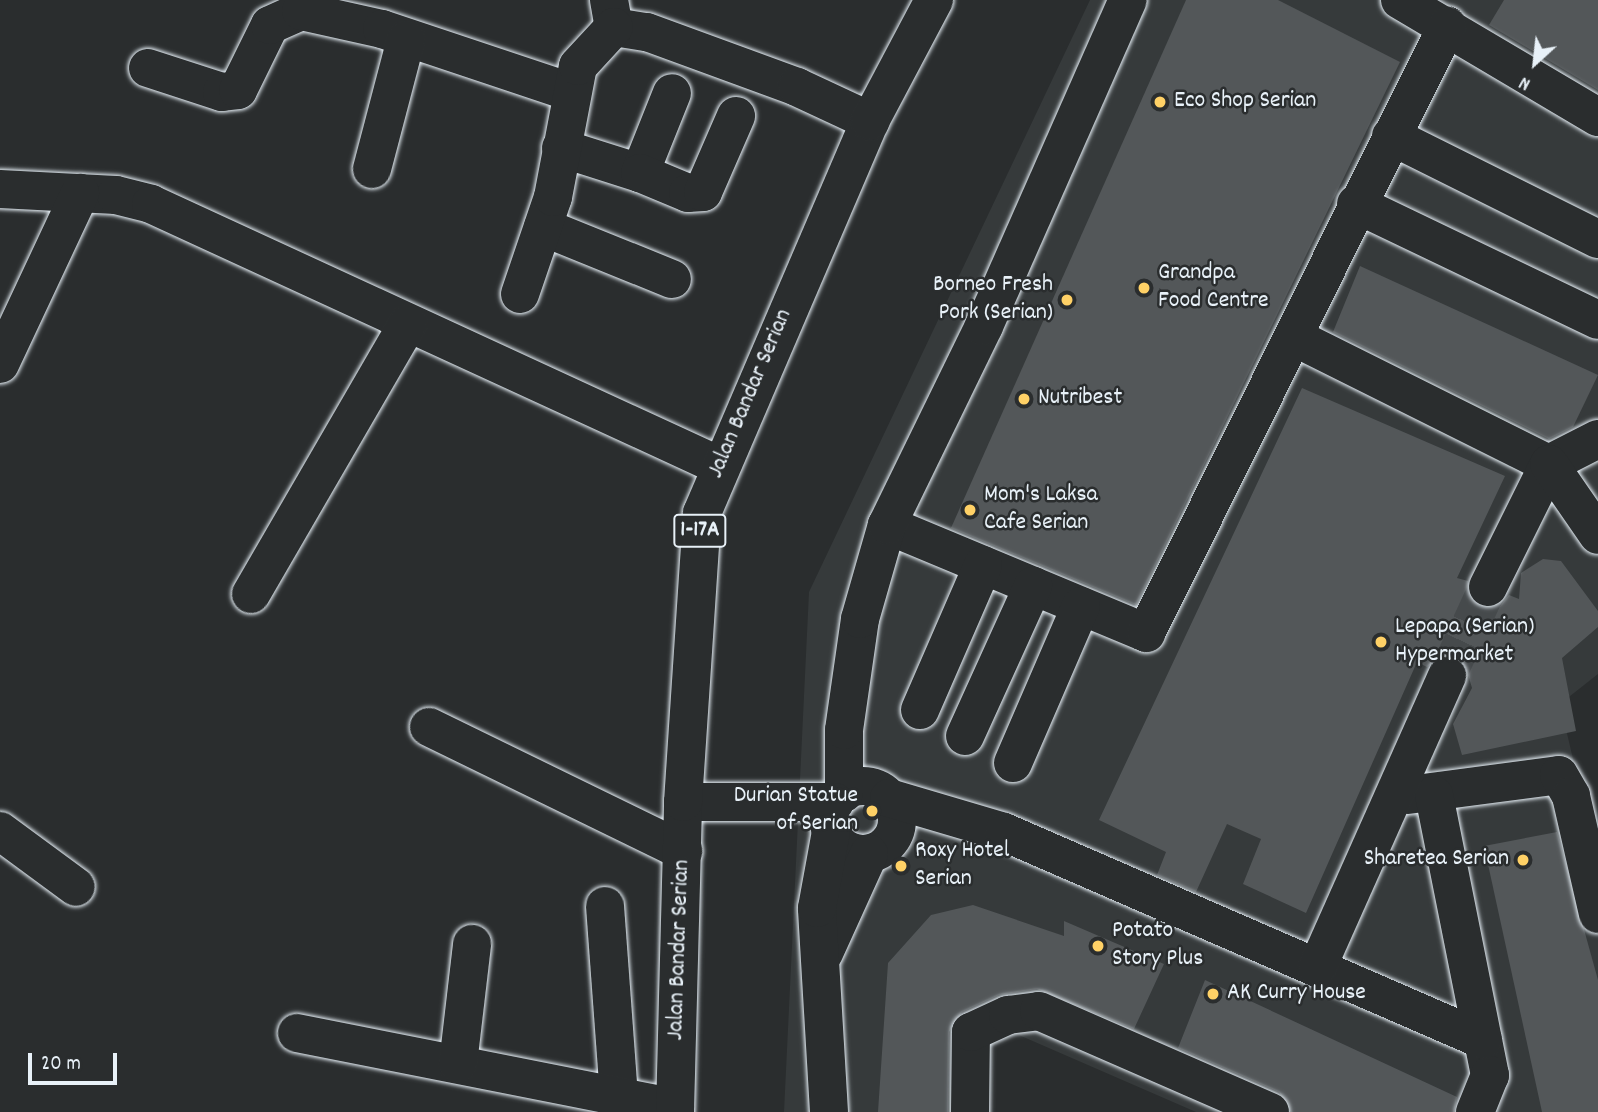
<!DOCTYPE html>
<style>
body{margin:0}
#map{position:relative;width:1598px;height:1112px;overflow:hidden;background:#2a2d2e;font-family:Dekko,sans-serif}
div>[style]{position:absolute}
.built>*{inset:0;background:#363a3b}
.building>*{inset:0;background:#535759}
.minor-tunnel>*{height:38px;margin-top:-19px;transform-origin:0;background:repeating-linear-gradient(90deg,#464a4c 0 38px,transparent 0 57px)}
.roads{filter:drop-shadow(0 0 2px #e8f1f8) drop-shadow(0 0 2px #e8f1f8)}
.minor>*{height:38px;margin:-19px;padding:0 19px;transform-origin:19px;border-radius:19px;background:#2a2d2e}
.minor>.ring{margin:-19px;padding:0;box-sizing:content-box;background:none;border:38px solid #2a2d2e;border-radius:50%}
.major>*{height:38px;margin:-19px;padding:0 19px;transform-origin:19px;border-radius:19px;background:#2a2d2e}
.dots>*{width:19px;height:19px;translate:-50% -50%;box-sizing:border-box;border:4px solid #2a2d2e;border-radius:50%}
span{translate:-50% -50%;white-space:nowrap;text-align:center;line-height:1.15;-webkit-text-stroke:5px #2a2d2e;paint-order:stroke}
.shield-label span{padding:2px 5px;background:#2a2d2e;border:2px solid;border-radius:5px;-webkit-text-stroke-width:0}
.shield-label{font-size:23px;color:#e8f1f8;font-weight:700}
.poi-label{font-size:24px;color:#e8f1f8}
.left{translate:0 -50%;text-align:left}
.right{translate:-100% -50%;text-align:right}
.street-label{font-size:24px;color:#e8f1f8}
.north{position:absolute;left:1500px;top:28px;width:70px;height:70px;-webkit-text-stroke:5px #2a2d2e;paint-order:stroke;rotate:207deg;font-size:19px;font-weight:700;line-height:28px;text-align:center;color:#e8f1f8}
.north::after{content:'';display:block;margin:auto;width:24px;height:32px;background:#e8f1f8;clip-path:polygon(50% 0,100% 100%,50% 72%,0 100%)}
.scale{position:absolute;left:28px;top:1053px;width:89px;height:32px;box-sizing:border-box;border:4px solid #e8f1f8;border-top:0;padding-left:9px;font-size:21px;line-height:24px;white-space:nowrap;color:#e8f1f8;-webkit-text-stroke:5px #2a2d2e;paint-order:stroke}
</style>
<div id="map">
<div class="built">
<i style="clip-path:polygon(1090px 0,1598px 0,1598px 674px,1560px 704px,1598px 864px,1598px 1112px,1196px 1112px,982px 1019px,983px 1112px,784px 1112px,809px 592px)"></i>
</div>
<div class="building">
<i style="clip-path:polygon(1186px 0,1278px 0,1400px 62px,1136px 605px,951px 528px)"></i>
<i style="clip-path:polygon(1504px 0,1598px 0,1598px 90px,1489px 25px)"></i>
<i style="clip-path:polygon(1360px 266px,1598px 375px,1573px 427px,1549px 439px,1333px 332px)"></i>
<i style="clip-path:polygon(1302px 388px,1505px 476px,1457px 578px,1468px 581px,1478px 606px,1500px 606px,1509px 595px,1519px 599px,1521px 573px,1543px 559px,1561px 561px,1598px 611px,1598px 627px,1562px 658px,1576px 731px,1462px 755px,1453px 724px,1472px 688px,1465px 664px,1445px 654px,1427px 667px,1417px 662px,1306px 913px,1243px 884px,1261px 839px,1227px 824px,1196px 892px,1157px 875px,1166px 852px,1099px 820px)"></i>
<i style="clip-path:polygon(1557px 832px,1598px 980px,1598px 1112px,1542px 1112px,1484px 846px)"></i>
<i style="clip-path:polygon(973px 905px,1064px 936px,1064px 921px,1164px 964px,1134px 1029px,1037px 989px,999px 995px,962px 1012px,949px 1032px,948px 1112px,878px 1112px,888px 963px,931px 915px)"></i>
<i style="clip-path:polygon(1205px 980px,1457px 1097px,1454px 1112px,1291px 1112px,1279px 1092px,1178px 1048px)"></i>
</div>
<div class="minor-tunnel">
<i style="left:1447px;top:676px;width:98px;rotate:-65.3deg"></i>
</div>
<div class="roads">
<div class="minor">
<i style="left:609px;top:0;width:27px;rotate:80deg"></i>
<i style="left:614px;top:27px;width:33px;rotate:9deg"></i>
<i style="left:647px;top:32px;width:160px;rotate:20.1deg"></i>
<i style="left:797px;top:87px;width:81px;rotate:25deg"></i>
<i style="left:1400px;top:0;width:230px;rotate:30.6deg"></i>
<i style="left:148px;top:68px;width:78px;rotate:18deg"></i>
<i style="left:222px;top:92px;width:16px;rotate:-7deg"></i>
<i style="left:238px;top:90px;width:72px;rotate:-63.8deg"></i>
<i style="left:270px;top:25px;width:34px;rotate:-24deg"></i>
<i style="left:301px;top:11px;width:83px;rotate:12.5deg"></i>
<i style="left:382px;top:29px;width:198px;rotate:18.5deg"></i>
<i style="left:1391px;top:136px;width:231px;rotate:26.5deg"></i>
<i style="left:561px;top:148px;width:83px;rotate:17.6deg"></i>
<i style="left:640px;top:173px;width:86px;rotate:-68.2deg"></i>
<i style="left:372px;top:169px;width:134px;rotate:-75.3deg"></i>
<i style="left:640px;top:173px;width:52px;rotate:22.6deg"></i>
<i style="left:688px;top:193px;width:15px;rotate:-4deg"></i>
<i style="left:703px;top:192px;width:83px;rotate:-66.5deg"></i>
<i style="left:0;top:189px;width:116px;rotate:3deg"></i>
<i style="left:116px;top:195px;width:36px;rotate:14deg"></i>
<i style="left:151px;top:204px;width:624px;rotate:24.72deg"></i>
<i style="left:1356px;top:204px;width:268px;rotate:25.6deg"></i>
<i style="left:543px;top:227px;width:139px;rotate:22deg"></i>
<i style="left:520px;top:294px;width:102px;rotate:-71.2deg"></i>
<i style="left:553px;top:197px;width:133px;rotate:-79.2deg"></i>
<i style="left:578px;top:66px;width:53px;rotate:-47.3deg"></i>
<i style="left:1294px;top:337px;width:285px;rotate:26.5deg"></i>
<i style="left:1549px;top:464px;width:55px;rotate:-27deg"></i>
<i style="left:0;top:364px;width:189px;rotate:-64.9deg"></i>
<i style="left:887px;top:525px;width:281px;rotate:22.6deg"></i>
<i style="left:1146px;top:633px;width:678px;rotate:-63.62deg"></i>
<i style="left:1488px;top:587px;width:137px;rotate:-63.6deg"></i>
<i style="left:1549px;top:464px;width:86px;rotate:55.4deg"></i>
<i style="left:251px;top:594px;width:313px;rotate:-59.9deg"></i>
<i style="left:920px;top:710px;width:158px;rotate:-66.5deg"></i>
<i style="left:429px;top:727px;width:283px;rotate:26deg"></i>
<i style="left:965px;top:736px;width:165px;rotate:-65.6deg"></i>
<i style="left:1013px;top:763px;width:171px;rotate:-66.6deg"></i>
<i class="ring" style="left:829px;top:786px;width:30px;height:30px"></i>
<i style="left:844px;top:793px;width:63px;rotate:-90deg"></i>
<i style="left:844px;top:730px;width:112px;rotate:-81.8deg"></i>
<i style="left:860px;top:619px;width:98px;rotate:-74deg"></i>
<i style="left:887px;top:525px;width:221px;rotate:-64deg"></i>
<i style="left:984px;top:326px;width:356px;rotate:-66.2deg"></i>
<i style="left:1408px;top:795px;width:152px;rotate:-7.5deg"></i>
<i style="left:1559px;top:775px;width:24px;rotate:60deg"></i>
<i style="left:1571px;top:796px;width:121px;rotate:77.1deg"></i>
<i style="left:1434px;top:795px;width:286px;rotate:78.7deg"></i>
<i style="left:1490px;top:1075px;width:40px;rotate:112deg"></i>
<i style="left:889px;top:798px;width:120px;rotate:16.5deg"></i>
<i style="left:1004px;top:832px;width:522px;rotate:23.47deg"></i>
<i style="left:683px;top:802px;width:152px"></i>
<i style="left:0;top:831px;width:94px;rotate:36.4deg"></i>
<i style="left:605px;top:906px;width:191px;rotate:85.8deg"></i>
<i style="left:824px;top:953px;width:109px;rotate:-65.6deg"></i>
<i style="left:1317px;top:968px;width:320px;rotate:-66deg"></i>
<i style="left:297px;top:1033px;width:385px;rotate:11.2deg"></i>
<i style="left:458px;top:1064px;width:121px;rotate:-83.3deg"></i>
<i style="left:829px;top:1112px;width:204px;rotate:-93.4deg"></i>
<i style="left:817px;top:908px;width:77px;rotate:-79.6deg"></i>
<i style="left:970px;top:1112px;width:80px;rotate:-89.3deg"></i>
<i style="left:971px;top:1032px;width:41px;rotate:-24.7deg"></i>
<i style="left:1008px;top:1015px;width:31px;rotate:-7deg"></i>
<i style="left:1039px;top:1011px;width:252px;rotate:23.6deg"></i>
</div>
<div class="major">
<i style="left:675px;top:1112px;width:310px;rotate:-88.5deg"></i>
<i style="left:683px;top:802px;width:290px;rotate:-86.2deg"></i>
<i style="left:702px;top:513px;width:426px;rotate:-66.8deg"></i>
<i style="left:870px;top:121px;width:137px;rotate:-62.1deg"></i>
</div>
</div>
<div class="dots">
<i style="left:1160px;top:102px;background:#ffd166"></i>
<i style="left:1144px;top:288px;background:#ffd166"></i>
<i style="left:1067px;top:300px;background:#ffd166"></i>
<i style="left:1024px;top:399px;background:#ffd166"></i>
<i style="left:970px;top:510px;background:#ffd166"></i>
<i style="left:1381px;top:642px;background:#ffd166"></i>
<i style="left:872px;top:811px;background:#ffd166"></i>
<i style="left:1523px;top:860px;background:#ffd166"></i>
<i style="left:901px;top:866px;background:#ffd166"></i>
<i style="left:1098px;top:946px;background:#ffd166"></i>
<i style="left:1213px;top:994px;background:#ffd166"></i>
</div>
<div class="shield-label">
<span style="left:700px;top:531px">1-17A</span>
</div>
<div class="poi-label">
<span class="left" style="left:1174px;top:102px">Eco Shop Serian</span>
<span class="left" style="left:1158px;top:288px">Grandpa<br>Food Centre</span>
<span class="right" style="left:1053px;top:300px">Borneo Fresh<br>Pork (Serian)</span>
<span class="left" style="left:1038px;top:399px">Nutribest</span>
<span class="left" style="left:984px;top:510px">Mom's Laksa<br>Cafe Serian</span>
<span class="left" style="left:1395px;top:642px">Lepapa (Serian)<br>Hypermarket</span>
<span class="right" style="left:858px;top:811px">Durian Statue<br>of Serian</span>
<span class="left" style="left:915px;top:866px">Roxy Hotel<br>Serian</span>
<span class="right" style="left:1509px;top:860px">Sharetea Serian</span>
<span class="left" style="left:1112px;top:946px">Potato<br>Story Plus</span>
<span class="left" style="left:1227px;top:994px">AK Curry House</span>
</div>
<div class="street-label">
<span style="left:751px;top:394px;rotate:-67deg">Jalan Bandar Serian</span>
<span style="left:680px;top:950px;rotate:-88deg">Jalan Bandar Serian</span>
</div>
<div class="north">N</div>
<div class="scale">20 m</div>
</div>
